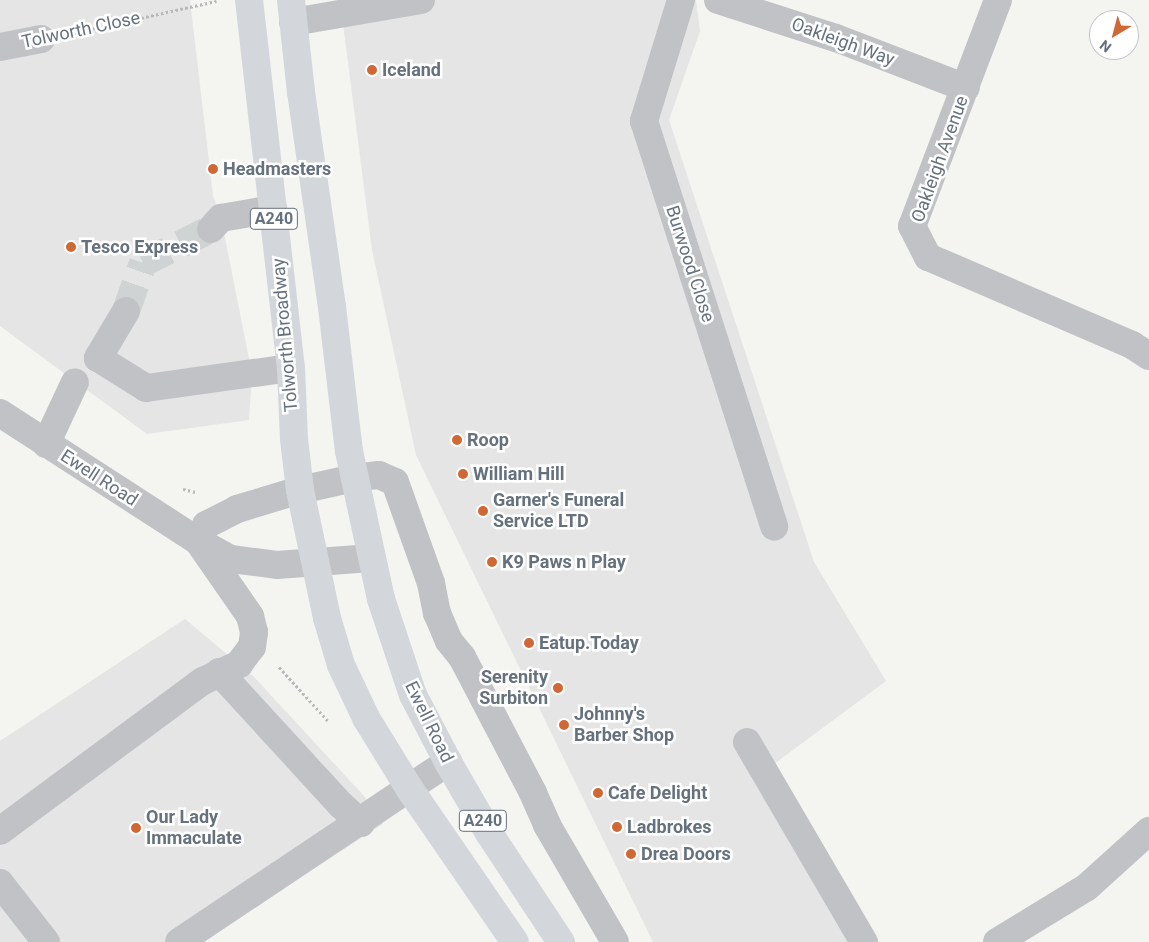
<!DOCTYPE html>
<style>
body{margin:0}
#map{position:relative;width:1149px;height:942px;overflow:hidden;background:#f4f4f1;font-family:Roboto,sans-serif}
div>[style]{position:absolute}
.built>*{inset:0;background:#e4e5e4}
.minor-tunnel>*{height:28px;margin-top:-14px;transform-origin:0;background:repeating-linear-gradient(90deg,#d0d3d4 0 28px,transparent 0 42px)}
.path>*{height:3px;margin-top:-1.5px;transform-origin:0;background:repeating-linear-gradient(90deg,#b7b9bc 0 2.5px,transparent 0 5px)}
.minor>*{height:28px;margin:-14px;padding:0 14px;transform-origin:14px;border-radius:14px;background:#c0c2c5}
.major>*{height:28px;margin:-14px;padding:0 14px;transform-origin:14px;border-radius:14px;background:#d3d7db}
.dots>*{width:14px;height:14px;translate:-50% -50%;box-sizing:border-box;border:2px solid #fff;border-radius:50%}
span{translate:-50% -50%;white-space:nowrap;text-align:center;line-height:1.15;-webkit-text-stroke:5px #fff;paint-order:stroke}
.shield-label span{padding:1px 4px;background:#fff;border:1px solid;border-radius:4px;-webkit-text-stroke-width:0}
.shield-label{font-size:16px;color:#66717e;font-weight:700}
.street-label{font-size:18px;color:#66717e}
.poi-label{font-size:18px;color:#66717e;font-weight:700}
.left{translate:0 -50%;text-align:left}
.right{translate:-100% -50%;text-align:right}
.north{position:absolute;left:1089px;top:10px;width:50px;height:50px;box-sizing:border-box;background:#fff;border:1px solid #c2c6cb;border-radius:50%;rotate:217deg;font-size:14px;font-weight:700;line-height:20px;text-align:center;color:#66717e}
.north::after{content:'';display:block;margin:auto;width:18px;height:22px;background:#cf6835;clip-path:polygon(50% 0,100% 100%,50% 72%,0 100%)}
</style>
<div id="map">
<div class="built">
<i style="clip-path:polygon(0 0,190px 0,213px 196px,221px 218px,252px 374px,249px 420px,147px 434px,0 326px)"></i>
<i style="clip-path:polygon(340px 0,696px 0,700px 31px,669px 120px,814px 562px,886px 681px,770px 767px,861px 942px,653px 942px,416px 455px,372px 250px)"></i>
<i style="clip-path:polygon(185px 619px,253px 676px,364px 796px,383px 824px,200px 942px,0 942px,0 741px)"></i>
</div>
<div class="minor-tunnel">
<i style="left:126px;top:311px;width:51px;rotate:-70.5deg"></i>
<i style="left:143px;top:263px;width:76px;rotate:-26.6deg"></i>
</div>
<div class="path">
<i style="left:73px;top:33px;width:147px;rotate:-12.6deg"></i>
<i style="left:183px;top:489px;width:13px;rotate:13deg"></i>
<i style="left:279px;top:667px;width:74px;rotate:47.7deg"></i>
</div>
<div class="minor">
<i style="left:681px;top:0;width:127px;rotate:107deg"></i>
<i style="left:644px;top:121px;width:426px;rotate:72.2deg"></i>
<i style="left:718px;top:0;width:124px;rotate:17.9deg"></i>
<i style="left:836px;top:38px;width:139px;rotate:21deg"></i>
<i style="left:998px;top:0;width:242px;rotate:110.8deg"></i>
<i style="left:912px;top:226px;width:35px;rotate:63deg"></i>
<i style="left:928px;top:257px;width:222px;rotate:23.3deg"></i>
<i style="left:1132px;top:345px;width:20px;rotate:33deg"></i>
<i style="left:293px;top:22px;width:130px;rotate:-9.8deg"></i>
<i style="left:0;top:47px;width:42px;rotate:-11deg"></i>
<i style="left:211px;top:229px;width:15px;rotate:-48deg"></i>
<i style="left:221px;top:218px;width:53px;rotate:-9.8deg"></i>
<i style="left:126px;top:311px;width:55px;rotate:120.8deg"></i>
<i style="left:98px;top:358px;width:57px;rotate:32deg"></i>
<i style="left:146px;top:388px;width:146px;rotate:-7.9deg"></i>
<i style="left:0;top:413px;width:236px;rotate:32.9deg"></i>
<i style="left:198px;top:541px;width:38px;rotate:29deg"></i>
<i style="left:231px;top:559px;width:46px;rotate:7.4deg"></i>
<i style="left:277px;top:565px;width:94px;rotate:-4.3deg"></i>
<i style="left:46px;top:444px;width:68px;rotate:-64.9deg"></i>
<i style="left:198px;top:541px;width:18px;rotate:-63deg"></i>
<i style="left:206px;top:525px;width:35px;rotate:-27deg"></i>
<i style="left:237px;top:509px;width:66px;rotate:-16.8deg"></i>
<i style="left:300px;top:490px;width:55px;rotate:-12.5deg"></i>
<i style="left:354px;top:478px;width:25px;rotate:-7deg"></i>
<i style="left:379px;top:475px;width:17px;rotate:24deg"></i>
<i style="left:395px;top:482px;width:107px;rotate:70.4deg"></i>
<i style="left:431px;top:583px;width:31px;rotate:79deg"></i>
<i style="left:437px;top:613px;width:30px;rotate:67deg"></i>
<i style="left:449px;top:641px;width:21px;rotate:51deg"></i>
<i style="left:462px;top:657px;width:153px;rotate:62.4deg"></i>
<i style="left:533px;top:793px;width:35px;rotate:66deg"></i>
<i style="left:547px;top:825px;width:135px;rotate:59.8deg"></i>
<i style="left:219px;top:672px;width:180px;rotate:47.5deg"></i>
<i style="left:341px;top:805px;width:27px;rotate:42deg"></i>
<i style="left:747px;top:742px;width:232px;rotate:59.7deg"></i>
<i style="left:0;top:831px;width:252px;rotate:-36.5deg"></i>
<i style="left:203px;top:681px;width:40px;rotate:-25deg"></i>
<i style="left:239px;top:664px;width:21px;rotate:-53deg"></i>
<i style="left:252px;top:647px;width:15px;rotate:-82deg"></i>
<i style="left:254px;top:632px;width:16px;rotate:-104deg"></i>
<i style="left:250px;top:616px;width:91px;rotate:-124.7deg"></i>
<i style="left:0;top:883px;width:75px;rotate:52.1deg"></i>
<i style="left:179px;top:942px;width:324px;rotate:-33.8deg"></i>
<i style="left:997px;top:942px;width:105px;rotate:-31.4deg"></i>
<i style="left:1087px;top:887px;width:84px;rotate:-42.1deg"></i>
</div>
<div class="major">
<i style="left:249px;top:0;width:370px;rotate:83.5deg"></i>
<i style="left:291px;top:368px;width:71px;rotate:87.6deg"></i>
<i style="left:294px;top:439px;width:51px;rotate:83.3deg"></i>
<i style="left:300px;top:490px;width:131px;rotate:78.1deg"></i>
<i style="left:327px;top:618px;width:49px;rotate:73.4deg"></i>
<i style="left:341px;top:665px;width:59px;rotate:64.7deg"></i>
<i style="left:366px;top:718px;width:82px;rotate:58.4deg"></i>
<i style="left:409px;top:788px;width:187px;rotate:55.5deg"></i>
<i style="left:291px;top:0;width:93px;rotate:83.8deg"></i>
<i style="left:301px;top:92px;width:217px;rotate:81.8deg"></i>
<i style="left:332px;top:307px;width:145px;rotate:83.3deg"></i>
<i style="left:349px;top:451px;width:151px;rotate:77.8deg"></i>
<i style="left:381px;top:599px;width:101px;rotate:71.6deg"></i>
<i style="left:413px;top:695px;width:76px;rotate:62.4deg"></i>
<i style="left:448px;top:762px;width:82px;rotate:60deg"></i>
<i style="left:489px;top:833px;width:131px;rotate:56.6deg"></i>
</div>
<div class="dots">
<i style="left:372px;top:70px;background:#cf6835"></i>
<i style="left:213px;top:169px;background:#cf6835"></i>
<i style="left:71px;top:247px;background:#cf6835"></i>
<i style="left:457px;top:440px;background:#cf6835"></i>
<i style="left:463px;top:474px;background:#cf6835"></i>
<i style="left:483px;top:511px;background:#cf6835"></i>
<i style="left:492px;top:562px;background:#cf6835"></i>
<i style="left:529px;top:643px;background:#cf6835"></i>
<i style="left:558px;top:688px;background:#cf6835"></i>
<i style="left:564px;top:725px;background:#cf6835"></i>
<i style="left:598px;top:793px;background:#cf6835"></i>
<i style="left:617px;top:827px;background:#cf6835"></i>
<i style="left:136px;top:828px;background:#cf6835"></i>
<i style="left:631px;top:854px;background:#cf6835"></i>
</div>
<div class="shield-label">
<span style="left:274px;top:219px">A240</span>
<span style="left:483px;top:821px">A240</span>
</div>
<div class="street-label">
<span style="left:81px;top:30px;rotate:-12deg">Tolworth Close</span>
<span style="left:843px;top:42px;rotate:20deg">Oakleigh Way</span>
<span style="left:940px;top:159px;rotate:-70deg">Oakleigh Avenue</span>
<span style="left:690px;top:264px;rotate:72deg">Burwood Close</span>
<span style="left:285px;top:335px;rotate:-95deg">Tolworth Broadway</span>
<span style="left:99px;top:478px;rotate:33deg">Ewell Road</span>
<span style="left:429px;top:722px;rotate:64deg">Ewell Road</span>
</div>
<div class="poi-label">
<span class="left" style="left:382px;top:70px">Iceland</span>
<span class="left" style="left:223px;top:169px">Headmasters</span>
<span class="left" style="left:81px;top:247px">Tesco Express</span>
<span class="left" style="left:467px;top:440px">Roop</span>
<span class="left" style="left:473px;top:474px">William Hill</span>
<span class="left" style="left:493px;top:511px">Garner's Funeral<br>Service LTD</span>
<span class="left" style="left:502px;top:562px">K9 Paws n Play</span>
<span class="left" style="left:539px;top:643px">Eatup.Today</span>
<span class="right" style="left:548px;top:688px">Serenity<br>Surbiton</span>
<span class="left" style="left:574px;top:725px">Johnny's<br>Barber Shop</span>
<span class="left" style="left:608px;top:793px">Cafe Delight</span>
<span class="left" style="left:146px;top:828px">Our Lady<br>Immaculate</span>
<span class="left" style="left:627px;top:827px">Ladbrokes</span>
<span class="left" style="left:641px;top:854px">Drea Doors</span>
</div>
<div class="north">N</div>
</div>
